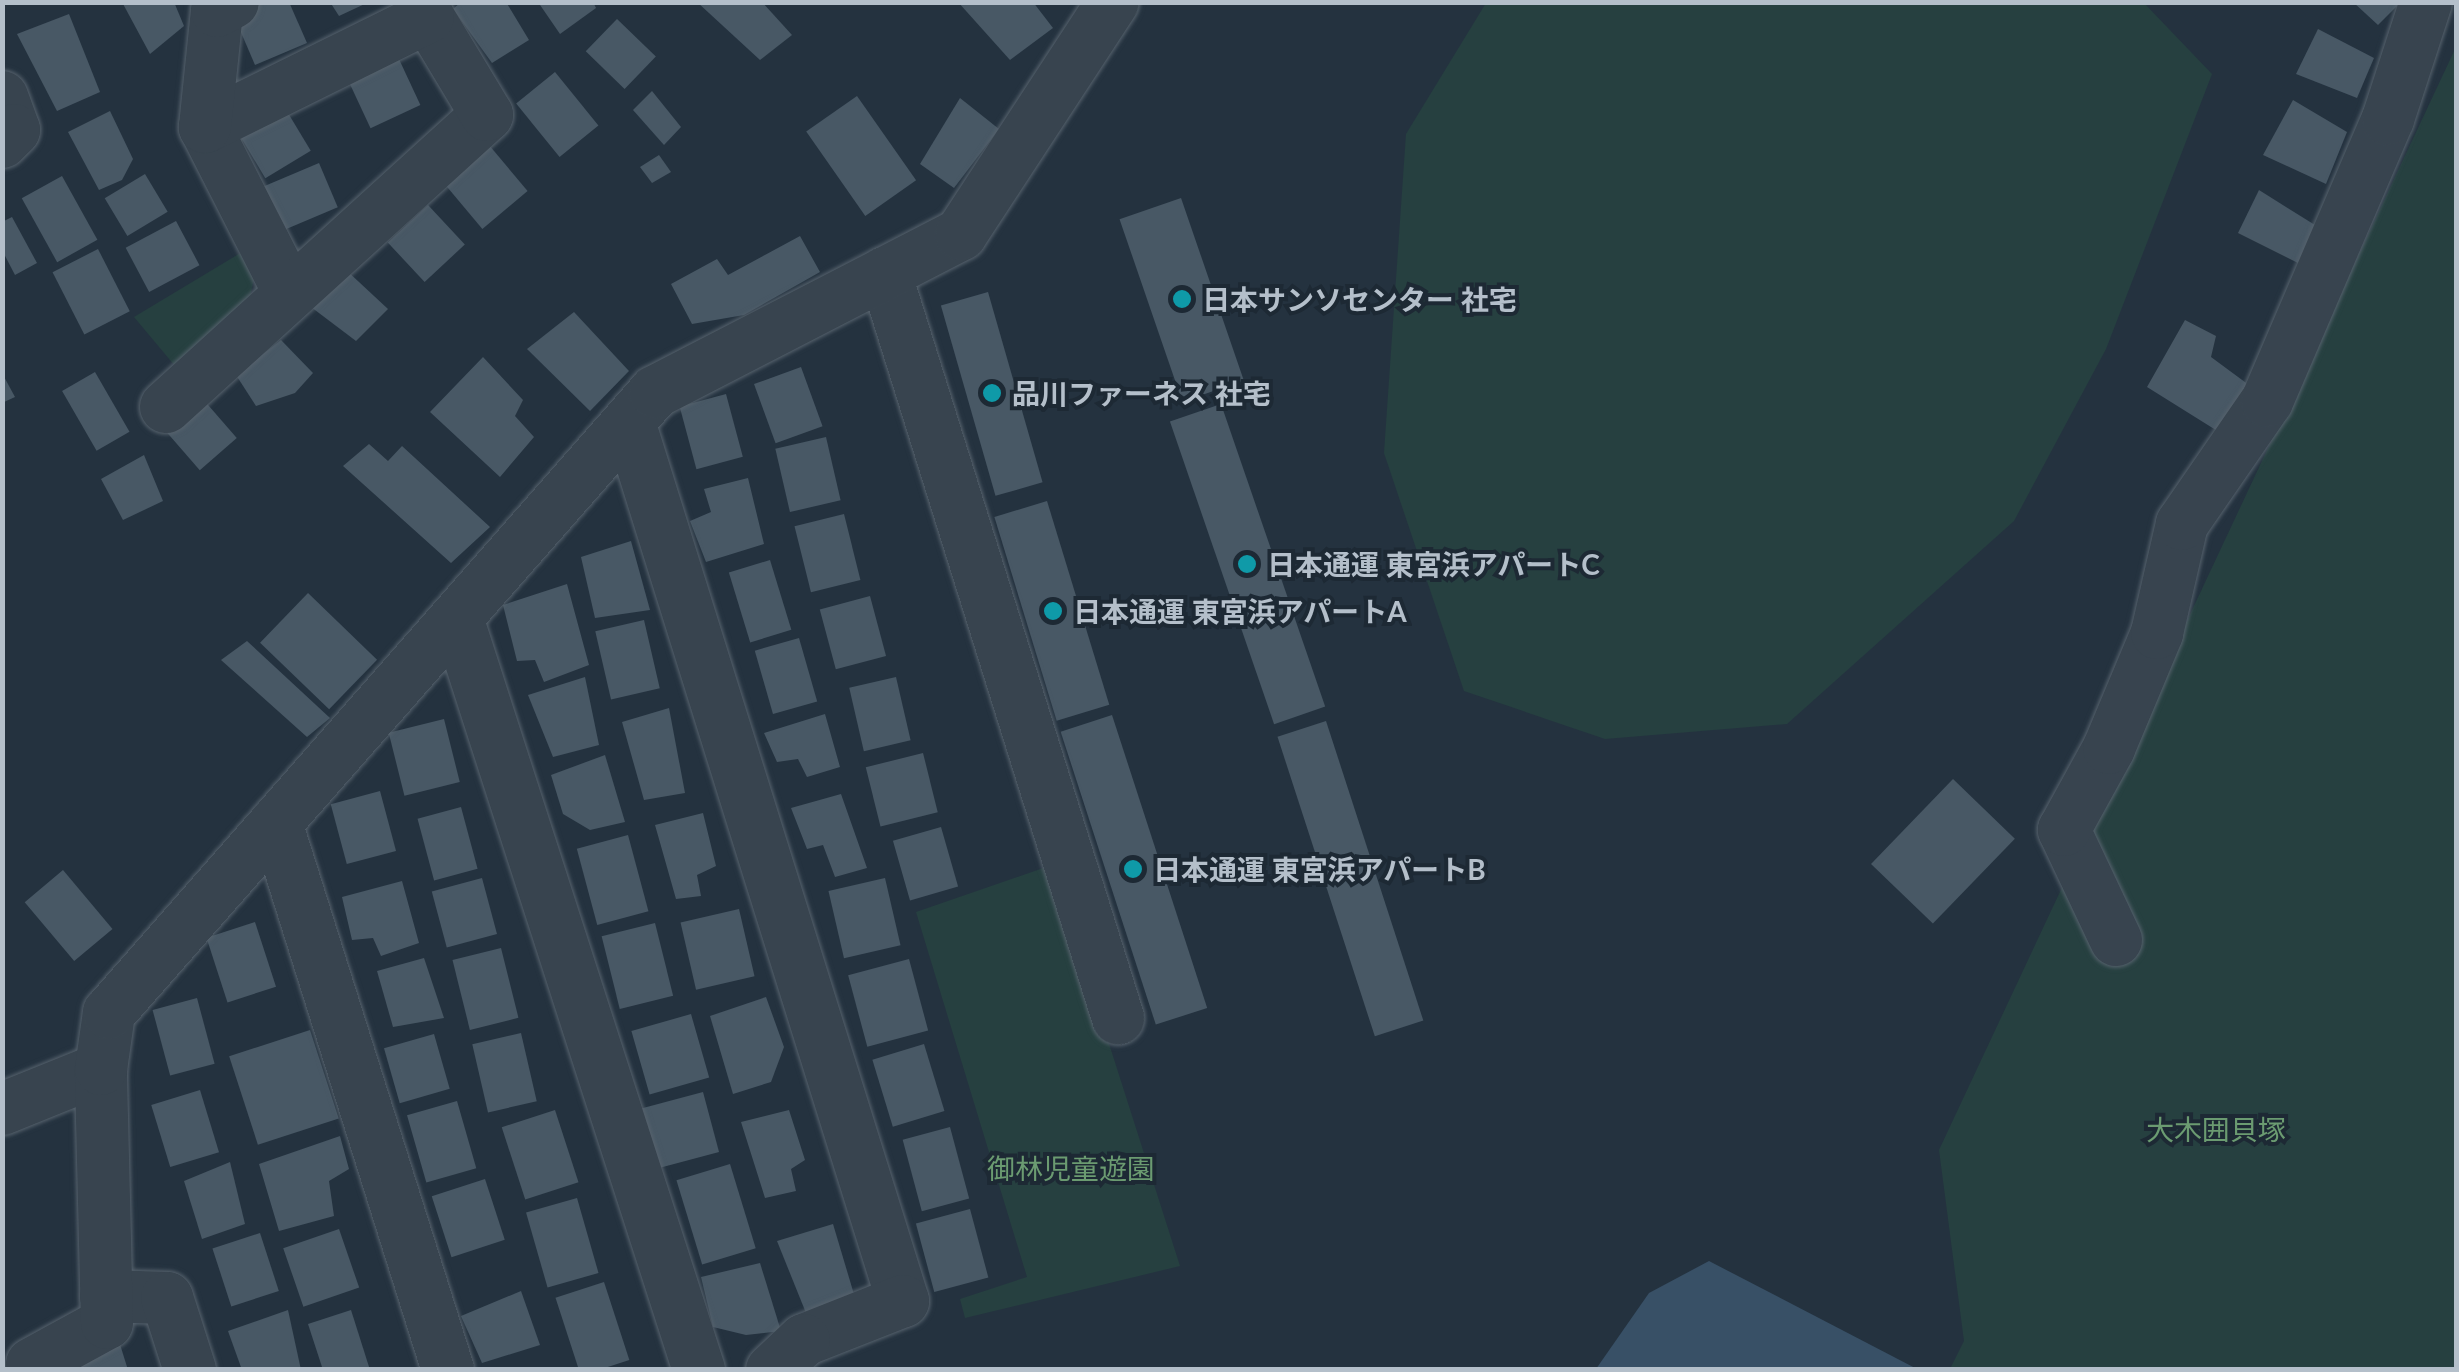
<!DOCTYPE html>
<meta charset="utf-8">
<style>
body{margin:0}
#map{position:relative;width:2459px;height:1372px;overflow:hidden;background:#24323f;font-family:Lato,"Noto Sans JP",sans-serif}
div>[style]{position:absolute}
.green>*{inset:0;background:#264040}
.water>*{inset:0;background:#385066}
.building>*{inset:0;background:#485865;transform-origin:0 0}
.roads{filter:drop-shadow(0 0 2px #56626d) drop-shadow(0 0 2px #56626d)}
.minor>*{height:52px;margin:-26px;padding:0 26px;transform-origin:26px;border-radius:26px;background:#38444f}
.dots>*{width:28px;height:28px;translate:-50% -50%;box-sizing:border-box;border:5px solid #1d2934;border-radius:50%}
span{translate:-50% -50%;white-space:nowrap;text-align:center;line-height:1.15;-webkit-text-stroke:8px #1d2934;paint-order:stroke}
.poi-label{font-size:28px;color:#b4bfca;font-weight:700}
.left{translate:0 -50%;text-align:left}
.park-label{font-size:28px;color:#6b9b71}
.frame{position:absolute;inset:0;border:5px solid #b4bfca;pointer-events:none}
</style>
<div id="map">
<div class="green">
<i style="clip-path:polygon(1486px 3px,2144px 3px,2212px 74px,2106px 349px,2014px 521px,1787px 724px,1605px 739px,1464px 691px,1384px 453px,1406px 134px)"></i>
<i style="clip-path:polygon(2456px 47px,2456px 1369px,1950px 1369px,1964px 1341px,1939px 1150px)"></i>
<i style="clip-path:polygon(262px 240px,250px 297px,180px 372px,134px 317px)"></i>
<i style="clip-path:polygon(1052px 865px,1180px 1266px,965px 1318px,960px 1299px,1027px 1277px,916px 912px)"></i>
</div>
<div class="water">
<i style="clip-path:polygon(1709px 1261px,1917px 1369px,1596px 1369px,1649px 1293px)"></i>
</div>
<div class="building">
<i style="clip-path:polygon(122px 2px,174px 2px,184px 26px,150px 54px)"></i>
<i style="clip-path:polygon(266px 2px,289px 2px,307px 43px,255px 65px,234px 16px)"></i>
<i style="clip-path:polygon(330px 2px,369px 2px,339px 16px)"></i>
<i style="clip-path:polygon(461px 2px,506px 2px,529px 40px,492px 63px,453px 9px)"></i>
<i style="clip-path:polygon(538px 2px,593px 2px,596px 8px,560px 34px)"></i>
<i style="clip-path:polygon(697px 2px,762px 2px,792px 35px,760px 60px)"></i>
<i style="clip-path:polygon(958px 2px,1033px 2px,1053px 28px,1010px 60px)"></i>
<i style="clip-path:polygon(2353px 2px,2401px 2px,2378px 25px)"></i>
<i style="clip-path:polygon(69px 14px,100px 92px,57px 111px,17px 34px)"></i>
<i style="left:617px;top:19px;width:54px;height:45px;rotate:44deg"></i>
<i style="clip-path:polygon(2318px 29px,2374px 58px,2357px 98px,2296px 74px)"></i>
<i style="left:398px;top:57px;width:53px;height:55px;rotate:65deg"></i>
<i style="left:555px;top:72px;width:69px;height:50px;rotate:51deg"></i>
<i style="clip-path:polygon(652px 91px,681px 127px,664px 145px,633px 110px)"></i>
<i style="left:857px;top:96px;width:103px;height:62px;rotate:55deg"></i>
<i style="clip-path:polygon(960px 98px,999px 129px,954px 188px,920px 164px)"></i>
<i style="clip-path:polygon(2293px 100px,2347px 132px,2326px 184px,2263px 155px)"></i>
<i style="left:285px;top:108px;width:50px;height:53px;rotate:59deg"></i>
<i style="clip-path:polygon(110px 111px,133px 159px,122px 180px,99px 190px,68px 132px)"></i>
<i style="left:489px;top:145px;width:60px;height:59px;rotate:50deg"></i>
<i style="clip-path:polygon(659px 155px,671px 172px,652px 183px,640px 167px)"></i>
<i style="left:319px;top:163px;width:48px;height:61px;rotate:67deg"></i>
<i style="left:145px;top:174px;width:44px;height:47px;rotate:59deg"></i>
<i style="left:62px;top:176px;width:73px;height:46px;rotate:61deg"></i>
<i style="clip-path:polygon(2259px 190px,2323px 230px,2306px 267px,2238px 233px)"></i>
<i style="left:1181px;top:198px;width:193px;height:65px;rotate:71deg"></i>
<i style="left:428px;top:205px;width:54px;height:55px;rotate:47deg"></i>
<i style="clip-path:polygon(12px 217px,37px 263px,15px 275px,2px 250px,2px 222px)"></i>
<i style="left:176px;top:221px;width:50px;height:57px;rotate:62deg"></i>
<i style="clip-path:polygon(800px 236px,820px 272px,744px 315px,692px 324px,671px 284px,717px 259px,728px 275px)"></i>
<i style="left:98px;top:249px;width:70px;height:51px;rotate:63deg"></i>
<i style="clip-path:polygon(345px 269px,388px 309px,356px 341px,311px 307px)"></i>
<i style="left:988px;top:292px;width:198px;height:49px;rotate:74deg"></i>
<i style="clip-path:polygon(574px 312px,629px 371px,590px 411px,527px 349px)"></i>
<i style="clip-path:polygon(2185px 320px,2216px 336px,2211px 357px,2253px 388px,2227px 437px,2147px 387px)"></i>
<i style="clip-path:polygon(281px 340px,313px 373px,295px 393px,256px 406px,236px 375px)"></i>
<i style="clip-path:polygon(483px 357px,523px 400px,515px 416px,534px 437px,500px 477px,430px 412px)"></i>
<i style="left:801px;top:367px;width:63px;height:50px;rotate:70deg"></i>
<i style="left:95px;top:372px;width:69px;height:38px;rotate:60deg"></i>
<i style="clip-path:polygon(2px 373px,15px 397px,2px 403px)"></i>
<i style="left:726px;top:394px;width:65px;height:48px;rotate:75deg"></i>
<i style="left:202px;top:398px;width:53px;height:49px;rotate:49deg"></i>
<i style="left:1221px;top:404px;width:320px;height:54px;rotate:71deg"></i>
<i style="left:826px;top:437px;width:65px;height:52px;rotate:77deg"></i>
<i style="clip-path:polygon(369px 444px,388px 461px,402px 446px,490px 527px,451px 563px,343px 466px)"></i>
<i style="clip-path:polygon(144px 455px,163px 501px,123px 520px,101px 479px)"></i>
<i style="clip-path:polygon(748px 478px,764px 544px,706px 562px,690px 521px,711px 512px,704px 489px)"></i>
<i style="left:1047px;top:501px;width:213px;height:55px;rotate:73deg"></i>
<i style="left:844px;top:514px;width:68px;height:51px;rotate:76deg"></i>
<i style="clip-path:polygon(631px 541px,650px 610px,595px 618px,581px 557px)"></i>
<i style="left:770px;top:560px;width:73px;height:43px;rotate:73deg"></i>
<i style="clip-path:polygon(567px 584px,589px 665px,544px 682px,535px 660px,517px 661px,503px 605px)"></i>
<i style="left:308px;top:593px;width:96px;height:69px;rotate:44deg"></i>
<i style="left:870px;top:596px;width:62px;height:52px;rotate:75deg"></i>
<i style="left:644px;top:620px;width:70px;height:50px;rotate:77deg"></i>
<i style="left:799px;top:638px;width:66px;height:46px;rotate:74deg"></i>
<i style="clip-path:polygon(247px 641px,330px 718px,307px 737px,221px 660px)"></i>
<i style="clip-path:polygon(585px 677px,599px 745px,553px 757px,528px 695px)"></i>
<i style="left:896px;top:677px;width:65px;height:48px;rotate:77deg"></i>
<i style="clip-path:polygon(669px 708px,685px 793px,644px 800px,622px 722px)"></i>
<i style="clip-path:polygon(825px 714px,840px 767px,807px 777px,798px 759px,777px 762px,764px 733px)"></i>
<i style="left:1112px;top:715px;width:308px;height:54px;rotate:72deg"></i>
<i style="left:444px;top:719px;width:65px;height:57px;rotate:76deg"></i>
<i style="left:1326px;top:721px;width:315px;height:51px;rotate:72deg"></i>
<i style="left:923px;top:753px;width:61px;height:59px;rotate:76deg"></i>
<i style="clip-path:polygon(605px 755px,625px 822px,590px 830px,563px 814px,551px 775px)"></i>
<i style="left:1953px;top:779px;width:86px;height:118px;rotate:44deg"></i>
<i style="left:380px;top:791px;width:62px;height:51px;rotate:75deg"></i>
<i style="clip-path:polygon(841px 794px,867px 868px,835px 877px,823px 845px,807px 849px,791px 808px)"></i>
<i style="left:461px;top:807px;width:64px;height:45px;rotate:75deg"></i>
<i style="clip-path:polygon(703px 813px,716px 866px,697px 875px,701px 896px,676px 899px,655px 825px)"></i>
<i style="left:941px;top:827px;width:62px;height:50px;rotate:74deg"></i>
<i style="left:628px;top:835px;width:79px;height:53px;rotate:75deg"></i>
<i style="left:63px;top:870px;width:77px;height:50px;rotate:50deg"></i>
<i style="left:482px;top:878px;width:58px;height:52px;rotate:75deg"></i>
<i style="left:885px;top:878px;width:69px;height:58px;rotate:77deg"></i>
<i style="clip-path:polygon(402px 881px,419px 943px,381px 956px,373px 938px,352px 940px,342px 897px)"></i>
<i style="left:739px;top:909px;width:69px;height:60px;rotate:77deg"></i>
<i style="left:255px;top:922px;width:68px;height:51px;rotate:72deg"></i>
<i style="left:655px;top:923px;width:75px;height:55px;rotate:76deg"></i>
<i style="left:501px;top:948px;width:72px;height:50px;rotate:76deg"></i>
<i style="clip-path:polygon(424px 958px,444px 1018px,393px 1027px,377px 971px)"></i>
<i style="left:909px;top:959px;width:74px;height:63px;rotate:75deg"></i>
<i style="clip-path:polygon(766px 997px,784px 1047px,771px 1082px,733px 1094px,710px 1016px)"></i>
<i style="left:197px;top:998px;width:68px;height:46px;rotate:75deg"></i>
<i style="left:691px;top:1014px;width:66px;height:62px;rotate:74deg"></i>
<i style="left:310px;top:1030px;width:93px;height:85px;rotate:72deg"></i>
<i style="left:521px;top:1033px;width:70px;height:50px;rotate:77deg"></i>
<i style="left:434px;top:1034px;width:57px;height:52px;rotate:74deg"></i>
<i style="left:924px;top:1044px;width:70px;height:54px;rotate:73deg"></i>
<i style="left:200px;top:1090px;width:65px;height:51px;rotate:73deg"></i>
<i style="left:703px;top:1092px;width:62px;height:64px;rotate:75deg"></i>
<i style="left:457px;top:1101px;width:70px;height:52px;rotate:74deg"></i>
<i style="left:555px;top:1110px;width:76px;height:56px;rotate:72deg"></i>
<i style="clip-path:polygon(789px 1110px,805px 1160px,791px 1169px,796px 1191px,765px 1198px,741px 1122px)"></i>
<i style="left:950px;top:1127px;width:74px;height:49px;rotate:75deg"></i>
<i style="clip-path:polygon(340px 1136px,349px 1169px,329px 1181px,334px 1216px,279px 1231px,259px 1164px)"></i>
<i style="clip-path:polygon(230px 1162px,245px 1224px,202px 1239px,184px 1181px)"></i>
<i style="left:730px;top:1164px;width:88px;height:56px;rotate:73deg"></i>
<i style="left:485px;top:1179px;width:64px;height:56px;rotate:72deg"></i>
<i style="left:577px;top:1198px;width:78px;height:53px;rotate:74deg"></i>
<i style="left:970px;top:1209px;width:71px;height:56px;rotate:75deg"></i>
<i style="clip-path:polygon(833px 1224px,856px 1301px,808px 1318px,777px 1241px)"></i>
<i style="left:339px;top:1229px;width:62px;height:59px;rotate:71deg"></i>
<i style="left:260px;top:1233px;width:61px;height:50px;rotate:72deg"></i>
<i style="clip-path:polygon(760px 1263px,781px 1331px,746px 1335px,713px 1327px,701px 1277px)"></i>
<i style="left:604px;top:1282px;width:82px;height:51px;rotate:72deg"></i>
<i style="clip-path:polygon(521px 1291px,540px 1345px,482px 1363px,461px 1316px)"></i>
<i style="clip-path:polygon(288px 1310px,301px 1370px,242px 1370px,228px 1331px)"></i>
<i style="clip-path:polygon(351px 1310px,370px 1370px,323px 1370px,308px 1324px)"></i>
<i style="clip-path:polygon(118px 1338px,128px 1370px,53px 1370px)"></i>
</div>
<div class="roads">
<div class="minor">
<i style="left:2px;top:97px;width:35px;rotate:70deg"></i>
<i style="left:14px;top:130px;width:17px;rotate:135deg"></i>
<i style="left:205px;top:127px;width:187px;rotate:63deg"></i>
<i style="left:885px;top:273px;width:781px;rotate:72.63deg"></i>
<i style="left:166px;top:407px;width:434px;rotate:-42.3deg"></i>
<i style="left:487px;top:115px;width:114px;rotate:-121deg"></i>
<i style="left:428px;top:17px;width:249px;rotate:153.7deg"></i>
<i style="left:205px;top:127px;width:117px;rotate:-84.1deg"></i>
<i style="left:217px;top:11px;width:18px;rotate:-29deg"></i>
<i style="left:629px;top:422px;width:921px;rotate:72.69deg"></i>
<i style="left:903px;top:1301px;width:106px;rotate:158.5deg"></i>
<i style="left:804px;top:1340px;width:44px;rotate:136.8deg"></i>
<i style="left:457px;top:618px;width:790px;rotate:72.16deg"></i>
<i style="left:276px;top:823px;width:573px;rotate:72.54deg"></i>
<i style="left:2116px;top:940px;width:122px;rotate:-115.3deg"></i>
<i style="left:2064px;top:830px;width:94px;rotate:-61.2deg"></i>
<i style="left:2109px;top:748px;width:125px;rotate:-67.3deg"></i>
<i style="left:2157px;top:633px;width:112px;rotate:-77.1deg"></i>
<i style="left:2182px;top:524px;width:150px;rotate:-55.4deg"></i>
<i style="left:2267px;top:401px;width:307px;rotate:-66.8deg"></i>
<i style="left:2388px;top:119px;width:123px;rotate:-72deg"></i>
<i style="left:2px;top:1109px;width:107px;rotate:-22deg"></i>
<i style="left:106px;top:1296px;width:61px;rotate:1.9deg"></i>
<i style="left:167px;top:1298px;width:76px;rotate:72.3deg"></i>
<i style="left:32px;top:1364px;width:85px;rotate:-28.7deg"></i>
<i style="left:107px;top:1323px;width:254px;rotate:-91.4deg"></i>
<i style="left:101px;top:1069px;width:57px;rotate:-81.9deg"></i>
<i style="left:109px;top:1013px;width:827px;rotate:-48.68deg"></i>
<i style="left:655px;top:392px;width:344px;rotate:-27.3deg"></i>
<i style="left:961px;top:234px;width:277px;rotate:-56.8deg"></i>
</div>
</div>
<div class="dots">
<i style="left:1182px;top:299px;background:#0f9aa8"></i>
<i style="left:992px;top:393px;background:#0f9aa8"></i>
<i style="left:1247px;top:564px;background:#0f9aa8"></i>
<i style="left:1053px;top:611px;background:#0f9aa8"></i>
<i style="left:1133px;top:869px;background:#0f9aa8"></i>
</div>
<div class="poi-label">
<span class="left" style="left:1202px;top:299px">日本サンソセンター 社宅</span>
<span class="left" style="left:1012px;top:393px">品川ファーネス 社宅</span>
<span class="left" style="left:1267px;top:564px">日本通運 東宮浜アパートC</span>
<span class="left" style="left:1073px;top:611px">日本通運 東宮浜アパートA</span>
<span class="left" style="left:1153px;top:869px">日本通運 東宮浜アパートB</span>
</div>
<div class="park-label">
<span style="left:2216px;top:1129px">大木囲貝塚</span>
<span style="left:1071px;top:1168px">御林児童遊園</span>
</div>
<div class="frame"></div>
</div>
